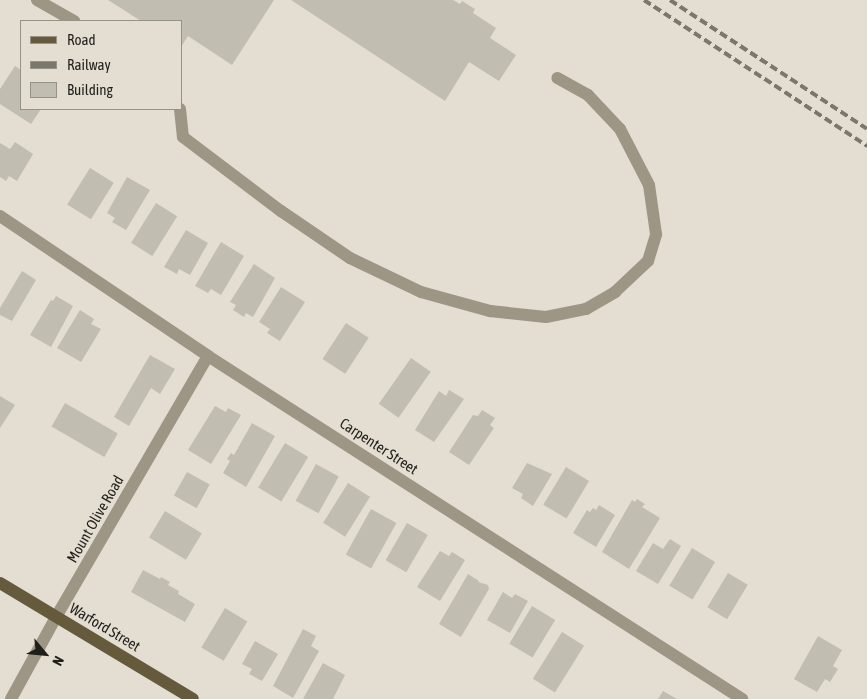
<!DOCTYPE html>
<style>
body{margin:0}
#map{position:relative;width:867px;height:699px;overflow:hidden;background:#e3ded1;font-family:"Asap Condensed",sans-serif}
div>[style]{position:absolute}
.building>*{inset:0;background:#c2bdb1;transform-origin:0 0}
.minor>*{height:12px;margin:-6px;padding:0 6px;transform-origin:6px;border-radius:6px;background:#9d9685}
.major>*{height:12px;margin:-6px;padding:0 6px;transform-origin:6px;border-radius:6px;background:#665a3c}
.rail>*{height:4px;margin-top:-2px;transform-origin:0;background:repeating-linear-gradient(90deg,#7a776f 0 8px,transparent 0 12px)}
span{translate:-50% -50%;white-space:nowrap;text-align:center;line-height:1.15;-webkit-text-stroke:4px #e3ded1;paint-order:stroke}
.street-label{font-size:15px;color:#211f1b}
.legend{position:absolute;left:20px;top:20px;width:162px;height:90px;box-sizing:border-box;background:#e3ded1;border:1px solid #959288;margin:0;padding:6px 9px;list-style:none;font-size:15px;color:#211f1b}
.legend li{display:flex;align-items:center;gap:10px;height:25px}
.legend b{width:25px;border:1px solid #959288}
.north{position:absolute;left:20px;top:629px;width:50px;height:50px;-webkit-text-stroke:4px #e3ded1;paint-order:stroke;rotate:118deg;font-size:14px;font-weight:700;line-height:20px;text-align:center;color:#211f1b}
.north::after{content:'';display:block;margin:auto;width:18px;height:22px;background:#211f1b;clip-path:polygon(50% 0,100% 100%,50% 72%,0 100%)}
</style>
<div id="map">
<div class="building">
<i style="clip-path:polygon(108px 0,274px 0,232px 65px,188px 36px,181px 47px,181px 21px,141px 21px)"></i>
<i style="clip-path:polygon(291px 0,453px 0,460px 4px,462px 1px,475px 9px,473px 13px,496px 28px,490px 38px,516px 55px,499px 81px,469px 62px,445px 101px)"></i>
<i style="clip-path:polygon(15px 66px,21px 70px,21px 109px,41px 109px,31px 124px,0 104px,0 89px)"></i>
<i style="clip-path:polygon(15px 142px,33px 154px,17px 181px,9px 176px,6px 181px,0 177px,0 143px,10px 149px)"></i>
<i style="left:90px;top:168px;width:28px;height:43px;rotate:32deg"></i>
<i style="clip-path:polygon(127px 177px,150px 190px,126px 230px,112px 222px,115px 218px,107px 213px)"></i>
<i style="left:156px;top:203px;width:25px;height:47px;rotate:32deg"></i>
<i style="clip-path:polygon(186px 230px,208px 243px,190px 275px,179px 269px,177px 274px,164px 267px)"></i>
<i style="clip-path:polygon(221px 242px,244px 256px,221px 295px,211px 289px,208px 293px,195px 286px)"></i>
<i style="clip-path:polygon(254px 264px,275px 278px,253px 317px,246px 313px,244px 317px,233px 310px,236px 305px,230px 302px)"></i>
<i style="clip-path:polygon(22px 271px,36px 280px,12px 321px,0 315px,0 308px)"></i>
<i style="clip-path:polygon(281px 287px,305px 302px,280px 341px,267px 333px,270px 329px,259px 322px)"></i>
<i style="clip-path:polygon(56px 296px,73px 306px,51px 347px,30px 335px,51px 300px,53px 301px)"></i>
<i style="clip-path:polygon(80px 310px,94px 319px,91px 324px,101px 329px,81px 362px,57px 348px)"></i>
<i style="left:346px;top:323px;width:27px;height:43px;rotate:33deg"></i>
<i style="clip-path:polygon(150px 355px,175px 369px,160px 394px,151px 388px,129px 426px,114px 417px)"></i>
<i style="left:411px;top:358px;width:24px;height:56px;rotate:35deg"></i>
<i style="clip-path:polygon(449px 390px,464px 399px,434px 442px,415px 430px,439px 391px,446px 396px)"></i>
<i style="clip-path:polygon(0 396px,15px 405px,0 428px)"></i>
<i style="left:65px;top:403px;width:61px;height:27px;rotate:30deg"></i>
<i style="clip-path:polygon(215px 406px,226px 412px,228px 408px,241px 415px,211px 464px,188px 450px)"></i>
<i style="clip-path:polygon(482px 410px,495px 418px,490px 425px,494px 428px,469px 465px,449px 452px,473px 415px,478px 416px)"></i>
<i style="clip-path:polygon(252px 423px,275px 436px,246px 487px,223px 473px,230px 461px,227px 459px,231px 453px,234px 455px)"></i>
<i style="left:285px;top:443px;width:27px;height:52px;rotate:31deg"></i>
<i style="clip-path:polygon(527px 463px,552px 474px,533px 506px,521px 498px,523px 494px,512px 488px)"></i>
<i style="left:316px;top:464px;width:26px;height:42px;rotate:29deg"></i>
<i style="left:566px;top:467px;width:27px;height:44px;rotate:31deg"></i>
<i style="left:187px;top:472px;width:26px;height:27px;rotate:29deg"></i>
<i style="left:348px;top:483px;width:26px;height:47px;rotate:32deg"></i>
<i style="clip-path:polygon(637px 499px,645px 504px,642px 507px,660px 518px,629px 569px,602px 552px,632px 500px,635px 502px)"></i>
<i style="clip-path:polygon(599px 505px,615px 515px,596px 547px,573px 533px,587px 510px,590px 512px,593px 508px,596px 510px)"></i>
<i style="left:371px;top:509px;width:29px;height:52px;rotate:29deg"></i>
<i style="left:165px;top:511px;width:43px;height:31px;rotate:31deg"></i>
<i style="left:407px;top:523px;width:24px;height:43px;rotate:30deg"></i>
<i style="clip-path:polygon(670px 539px,681px 546px,658px 584px,636px 571px,653px 543px,663px 549px)"></i>
<i style="left:692px;top:548px;width:27px;height:44px;rotate:31deg"></i>
<i style="clip-path:polygon(440px 551px,449px 556px,452px 552px,465px 560px,440px 601px,417px 587px)"></i>
<i style="clip-path:polygon(143px 570px,160px 579px,161px 577px,170px 582px,168px 585px,179px 591px,178px 594px,195px 604px,185px 622px,131px 592px)"></i>
<i style="left:728px;top:573px;width:23px;height:40px;rotate:31deg"></i>
<i style="clip-path:polygon(468px 574px,479px 581px,478px 582px,488px 585px,489px 589px,461px 637px,439px 624px)"></i>
<i style="clip-path:polygon(503px 592px,512px 598px,515px 594px,528px 601px,510px 633px,487px 620px)"></i>
<i style="left:532px;top:606px;width:27px;height:44px;rotate:31deg"></i>
<i style="left:225px;top:608px;width:26px;height:46px;rotate:31deg"></i>
<i style="clip-path:polygon(303px 629px,316px 636px,311px 646px,319px 651px,293px 698px,273px 686px)"></i>
<i style="left:562px;top:632px;width:26px;height:55px;rotate:32deg"></i>
<i style="clip-path:polygon(818px 636px,842px 650px,833px 666px,838px 669px,830px 682px,825px 679px,817px 692px,794px 679px)"></i>
<i style="clip-path:polygon(255px 641px,278px 654px,262px 681px,249px 674px,252px 669px,242px 664px)"></i>
<i style="clip-path:polygon(323px 663px,345px 675px,333px 699px,303px 699px)"></i>
<i style="clip-path:polygon(663px 691px,677px 699px,658px 699px)"></i>
</div>
<div class="minor">
<i style="left:37px;top:0;width:43px;rotate:29.6deg"></i>
<i style="left:180px;top:109px;width:28px;rotate:84deg"></i>
<i style="left:183px;top:137px;width:123px;rotate:37.1deg"></i>
<i style="left:281px;top:211px;width:83px;rotate:34.3deg"></i>
<i style="left:350px;top:258px;width:79px;rotate:25.6deg"></i>
<i style="left:421px;top:292px;width:72px;rotate:15.4deg"></i>
<i style="left:490px;top:311px;width:56px;rotate:6.1deg"></i>
<i style="left:546px;top:317px;width:41px;rotate:-11.3deg"></i>
<i style="left:586px;top:309px;width:34px;rotate:-30deg"></i>
<i style="left:615px;top:292px;width:45px;rotate:-43.2deg"></i>
<i style="left:648px;top:261px;width:28px;rotate:-73deg"></i>
<i style="left:656px;top:234px;width:49px;rotate:-98.1deg"></i>
<i style="left:649px;top:185px;width:63px;rotate:-117.4deg"></i>
<i style="left:620px;top:129px;width:47px;rotate:-133.3deg"></i>
<i style="left:588px;top:95px;width:35px;rotate:-151deg"></i>
<i style="left:0;top:216px;width:251px;rotate:33.9deg"></i>
<i style="left:208px;top:356px;width:635px;rotate:32.71deg"></i>
<i style="left:11px;top:699px;width:94px;rotate:-61.2deg"></i>
<i style="left:56px;top:617px;width:302px;rotate:-59.8deg"></i>
</div>
<div class="major">
<i style="left:0;top:583px;width:225px;rotate:31deg"></i>
</div>
<div class="rail">
<i style="left:644px;top:0;width:267px;rotate:33.2deg"></i>
<i style="left:670px;top:0;width:235px;rotate:33.2deg"></i>
</div>
<div class="street-label">
<span style="left:379px;top:446px;rotate:33deg">Carpenter Street</span>
<span style="left:95px;top:519px;rotate:-60deg">Mount Olive Road</span>
<span style="left:105px;top:627px;rotate:31deg">Warford Street</span>
</div>
<ul class="legend">
<li><b style="height:6px;background:#665a3c"></b>Road</li>
<li><b style="height:6px;background:#7a776f"></b>Railway</li>
<li><b style="height:14px;background:#c2bdb1"></b>Building</li>
</ul>
<div class="north">N</div>
</div>
